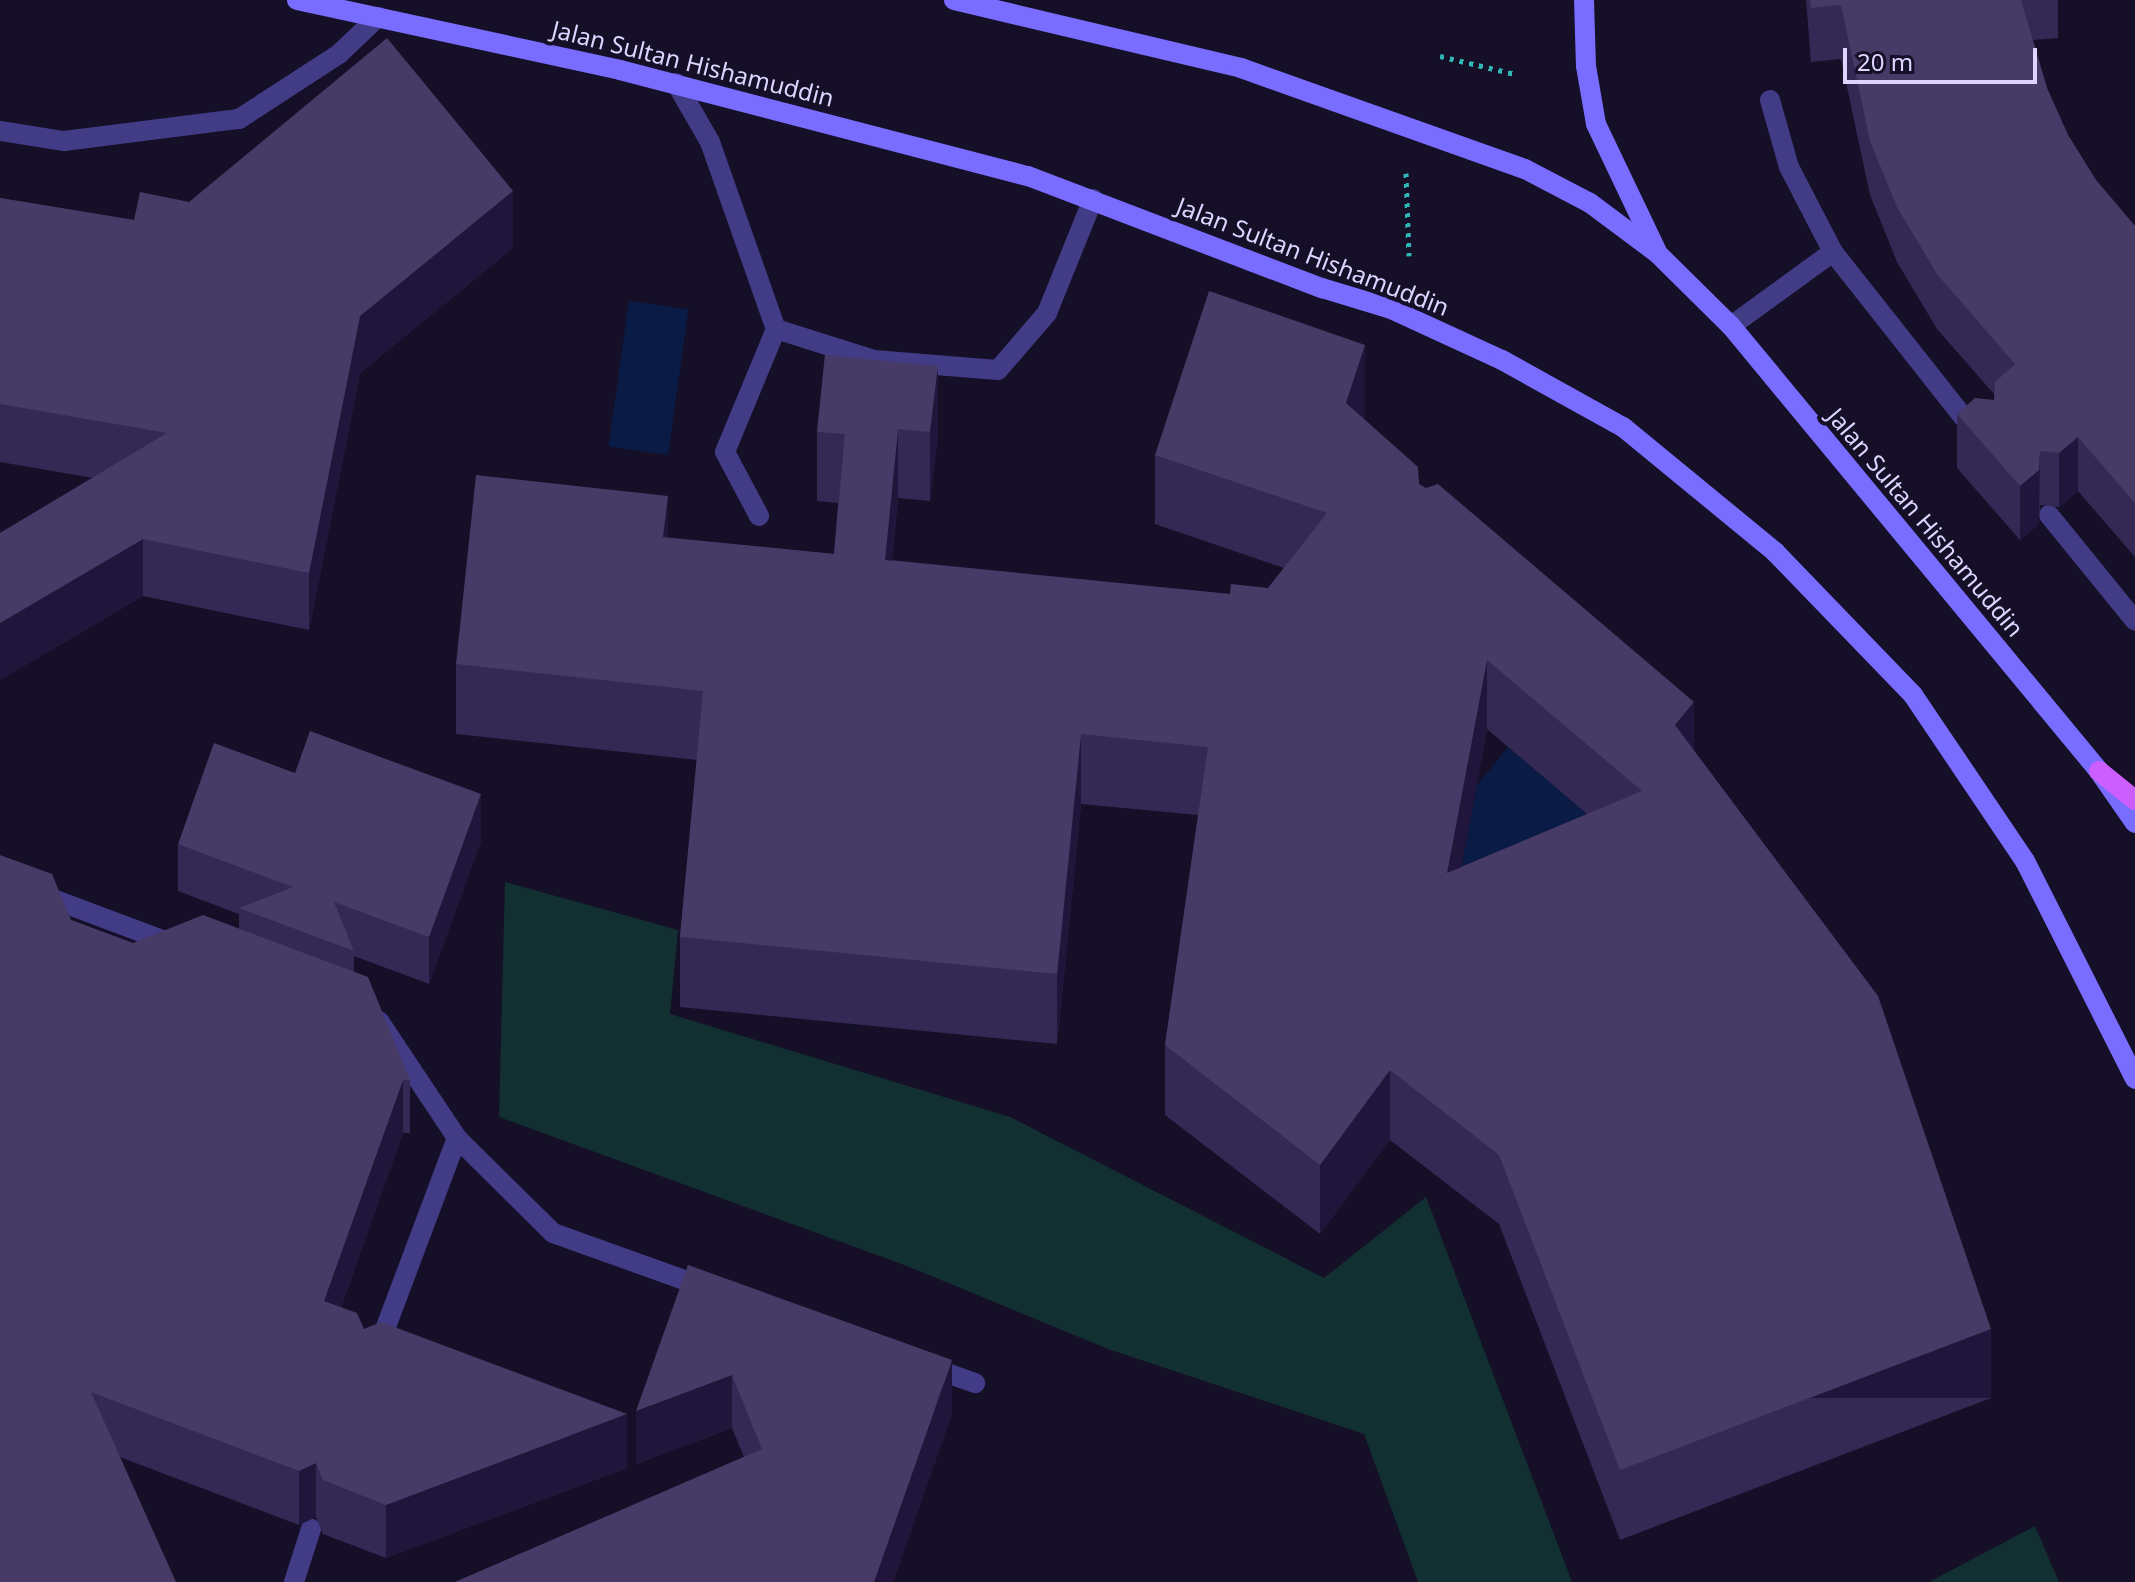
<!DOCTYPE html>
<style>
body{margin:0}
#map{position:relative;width:2135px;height:1582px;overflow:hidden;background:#150f27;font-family:"Noto Sans",sans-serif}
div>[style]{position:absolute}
.green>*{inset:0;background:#123031}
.water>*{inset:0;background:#0a1c45;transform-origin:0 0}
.path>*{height:5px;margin-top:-2.5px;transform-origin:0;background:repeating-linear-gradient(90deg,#30b8b9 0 4px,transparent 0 10px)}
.lane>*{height:20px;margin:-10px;padding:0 10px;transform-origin:10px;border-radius:10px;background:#423b86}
.secondary>*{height:20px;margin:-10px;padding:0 10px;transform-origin:10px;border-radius:10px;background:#796dff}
.primary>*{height:20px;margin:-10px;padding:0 10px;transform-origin:10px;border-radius:10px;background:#cc5dfe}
.wall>*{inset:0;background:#342855}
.shaded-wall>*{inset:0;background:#20163b;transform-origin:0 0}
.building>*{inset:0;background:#463b67}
span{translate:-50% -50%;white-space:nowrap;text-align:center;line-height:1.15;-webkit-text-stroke:8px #150f27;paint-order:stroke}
.street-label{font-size:24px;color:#ddd5ff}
.scale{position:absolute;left:1843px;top:48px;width:194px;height:36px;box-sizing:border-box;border:4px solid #ddd5ff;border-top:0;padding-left:10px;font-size:24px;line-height:28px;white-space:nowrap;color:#ddd5ff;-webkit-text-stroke:6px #150f27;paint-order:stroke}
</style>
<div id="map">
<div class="green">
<i style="clip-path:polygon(505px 882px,678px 930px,670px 1014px,1010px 1117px,1324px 1278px,1426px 1197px,1572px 1582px,1418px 1582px,1364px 1434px,1108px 1349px,907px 1266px,499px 1117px)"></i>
<i style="clip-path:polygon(2035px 1526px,2059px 1582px,1929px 1582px)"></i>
</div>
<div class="water">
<i style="left:629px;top:301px;width:60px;height:147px;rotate:8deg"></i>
<i style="clip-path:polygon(1508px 747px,1627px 848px,1457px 891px,1477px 785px)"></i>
</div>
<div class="path">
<i style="left:1440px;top:56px;width:77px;rotate:13.5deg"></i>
<i style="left:1406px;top:173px;width:83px;rotate:87.9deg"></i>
</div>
<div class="lane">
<i style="left:676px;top:83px;width:68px;rotate:60deg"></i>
<i style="left:710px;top:142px;width:198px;rotate:70.6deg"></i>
<i style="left:776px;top:329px;width:103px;rotate:17.6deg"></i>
<i style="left:874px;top:360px;width:124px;rotate:4.6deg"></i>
<i style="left:998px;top:370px;width:75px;rotate:-49.3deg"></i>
<i style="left:1047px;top:313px;width:123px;rotate:-68deg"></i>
<i style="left:1770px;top:100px;width:70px;rotate:74.2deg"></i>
<i style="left:1789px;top:167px;width:96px;rotate:62.6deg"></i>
<i style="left:0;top:131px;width:65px;rotate:8.9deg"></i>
<i style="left:64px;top:141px;width:176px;rotate:-7.2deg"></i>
<i style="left:239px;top:119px;width:119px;rotate:-33deg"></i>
<i style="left:339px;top:54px;width:54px;rotate:-43.5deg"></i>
<i style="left:1731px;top:326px;width:126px;rotate:-36deg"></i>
<i style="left:1833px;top:252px;width:229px;rotate:51.7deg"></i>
<i style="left:2049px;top:515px;width:136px;rotate:50.9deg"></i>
<i style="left:759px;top:516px;width:72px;rotate:-118deg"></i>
<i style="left:725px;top:452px;width:133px;rotate:-67.5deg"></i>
<i style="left:0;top:879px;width:188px;rotate:20.6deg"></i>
<i style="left:379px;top:1021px;width:141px;rotate:56.3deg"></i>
<i style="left:457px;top:1138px;width:135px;rotate:44.7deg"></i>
<i style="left:553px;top:1233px;width:164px;rotate:19.7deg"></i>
<i style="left:378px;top:1348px;width:224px;rotate:-69.4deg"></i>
<i style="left:930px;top:1367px;width:48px;rotate:19.6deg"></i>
<i style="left:294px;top:1582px;width:56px;rotate:-72.2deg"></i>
</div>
<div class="secondary">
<i style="left:297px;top:0;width:330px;rotate:12.2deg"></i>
<i style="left:620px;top:70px;width:422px;rotate:14.6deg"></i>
<i style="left:1028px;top:176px;width:315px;rotate:20.9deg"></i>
<i style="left:1322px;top:288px;width:72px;rotate:16.9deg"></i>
<i style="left:1391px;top:309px;width:122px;rotate:24.7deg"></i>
<i style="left:1502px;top:360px;width:138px;rotate:29deg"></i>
<i style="left:1623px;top:427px;width:197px;rotate:39.4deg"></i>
<i style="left:1775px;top:552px;width:199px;rotate:46deg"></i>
<i style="left:1913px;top:695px;width:200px;rotate:56deg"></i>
<i style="left:2025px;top:861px;width:244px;rotate:63.2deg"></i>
<i style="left:954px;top:0;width:295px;rotate:13.3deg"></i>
<i style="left:1241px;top:68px;width:301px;rotate:19.6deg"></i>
<i style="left:1525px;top:169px;width:73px;rotate:27.6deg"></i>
<i style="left:1590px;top:203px;width:84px;rotate:36.7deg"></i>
<i style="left:1657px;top:253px;width:104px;rotate:44.6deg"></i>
<i style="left:1731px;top:326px;width:577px;rotate:50.41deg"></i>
<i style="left:2099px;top:771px;width:63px;rotate:55.3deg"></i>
<i style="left:1584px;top:0;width:66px;rotate:88.3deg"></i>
<i style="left:1586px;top:66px;width:59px;rotate:80.2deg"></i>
<i style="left:1596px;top:124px;width:140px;rotate:64.5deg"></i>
</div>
<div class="primary">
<i style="left:2099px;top:771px;width:46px;rotate:38.9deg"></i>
</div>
<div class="wall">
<i style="clip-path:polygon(1806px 0,2058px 0,2058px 38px,2033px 40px,2047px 88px,2068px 135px,2096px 180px,2135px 226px,2135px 557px,2078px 491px,2059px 507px,2040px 505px,2039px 524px,2020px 540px,1957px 468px,1957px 414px,1994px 400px,1994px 394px,1937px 329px,1897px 262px,1870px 195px,1841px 59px,1811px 62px)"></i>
<i style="clip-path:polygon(0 198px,134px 220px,189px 202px,513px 248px,360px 373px,309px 630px,143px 596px,0 680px,0 533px,93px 478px,0 462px)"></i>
<i style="clip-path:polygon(evenodd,825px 355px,938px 436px,930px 501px,898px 498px,892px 560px,1230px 594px,1268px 588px,1284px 568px,1155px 524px,1155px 455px,1365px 415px,1364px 419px,1419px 484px,1694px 750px,1991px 1398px,1620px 1540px,1499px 1224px,1390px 1140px,1320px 1234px,1165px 1115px,1165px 1045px,1198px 815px,1081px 804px,1057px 1044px,680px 1007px,680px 937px,697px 760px,456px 734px,456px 664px,668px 538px,834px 554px,838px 503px,817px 501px,817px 432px,825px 355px,1487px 729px,1587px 814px,1461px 867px,1487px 729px)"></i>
<i style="clip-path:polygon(481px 841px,429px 984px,354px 956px,354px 972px,410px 1080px,410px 1133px,403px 1133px,341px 1307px,364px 1329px,627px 1468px,386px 1558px,323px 1534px,316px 1517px,299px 1525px,120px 1457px,0 1582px,71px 920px,133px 943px,239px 929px,239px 914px,178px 891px,178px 844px)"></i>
<i style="clip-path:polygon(688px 1265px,952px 1413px,893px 1582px,455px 1582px,744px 1457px,732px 1428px,636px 1464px)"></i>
</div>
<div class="shaded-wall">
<i style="clip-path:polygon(513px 191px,513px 248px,360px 373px,309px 630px,309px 573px,360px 316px)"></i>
<i style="clip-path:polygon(1365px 345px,1365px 415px,1346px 472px,1346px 403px)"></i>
<i style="clip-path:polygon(938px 366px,938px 436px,930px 501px,930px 432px)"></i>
<i style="clip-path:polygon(898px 429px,898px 498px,885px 629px,885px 560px)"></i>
<i style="clip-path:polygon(2078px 437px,2078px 491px,2059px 507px,2059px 453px)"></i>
<i style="clip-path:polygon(2040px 451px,2039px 524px,2020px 540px,2020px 486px)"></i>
<i style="clip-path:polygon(668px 496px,668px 566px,663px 537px)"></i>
<i style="clip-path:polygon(143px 539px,143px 596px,0 680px,0 623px)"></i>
<i style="clip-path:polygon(1487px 660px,1487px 729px,1447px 943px,1447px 873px)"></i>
<i style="clip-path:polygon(1694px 702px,1694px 772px,1675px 725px)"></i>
<i style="clip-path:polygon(1081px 734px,1081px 804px,1057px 1044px,1057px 974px)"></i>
<i style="clip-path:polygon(481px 794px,481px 841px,429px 984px,429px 937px)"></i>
<i style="clip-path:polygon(1390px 1070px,1390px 1140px,1320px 1234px,1320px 1165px)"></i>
<i style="clip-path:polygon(403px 1080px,403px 1133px,324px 1354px,324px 1301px)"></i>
<i style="left:1991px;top:1329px;width:69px;height:397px;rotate:90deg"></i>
<i style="clip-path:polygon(952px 1360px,952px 1413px,893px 1582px,874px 1582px)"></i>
<i style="clip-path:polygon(732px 1375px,732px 1428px,636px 1464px,636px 1411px)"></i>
<i style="clip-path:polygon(627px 1414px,627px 1468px,386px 1558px,386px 1505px)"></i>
<i style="clip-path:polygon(316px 1463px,316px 1517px,299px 1525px,299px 1471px)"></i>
</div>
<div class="building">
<i style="clip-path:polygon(1810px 0,2021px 0,2047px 88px,2068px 135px,2096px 180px,2135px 226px,2135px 503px,2078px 437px,2059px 453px,2040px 451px,2039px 470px,2020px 486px,1957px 414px,1975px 398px,1994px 400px,1995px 382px,2015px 364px,1937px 274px,1897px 207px,1870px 141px,1841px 5px,1811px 8px)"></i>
<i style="clip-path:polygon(387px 38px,513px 191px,360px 316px,309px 573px,143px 539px,0 623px,0 533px,167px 433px,0 404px,0 198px,134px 220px,140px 192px,189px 202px)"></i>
<i style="clip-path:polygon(evenodd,1209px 291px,1365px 345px,1346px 403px,1418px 467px,1419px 484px,1426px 488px,1438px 484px,1694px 702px,1675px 725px,1878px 996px,1991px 1329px,1620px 1470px,1499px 1155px,1390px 1070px,1320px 1165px,1165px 1045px,1208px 747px,1081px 734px,1057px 974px,680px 937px,703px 691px,456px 664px,476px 475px,668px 496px,663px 537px,834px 554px,845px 434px,817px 432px,825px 355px,938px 366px,930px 432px,898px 429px,885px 560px,1230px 594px,1231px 584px,1268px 588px,1327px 513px,1155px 455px,1209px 291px,1487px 660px,1642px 791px,1447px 873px,1487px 660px)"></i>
<i style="clip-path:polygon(310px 731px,481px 794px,429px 937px,334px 902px,354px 951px,239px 908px,293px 887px,178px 844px,214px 743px,295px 773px)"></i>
<i style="clip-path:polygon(0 855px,52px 874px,71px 920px,133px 943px,203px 915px,368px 977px,410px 1080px,403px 1080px,324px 1301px,357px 1313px,364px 1329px,381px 1322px,627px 1414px,386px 1505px,323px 1480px,316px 1463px,299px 1471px,91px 1392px,176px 1582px,0 1582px)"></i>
<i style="clip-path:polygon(688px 1265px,952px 1360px,874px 1582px,455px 1582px,762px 1449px,732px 1375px,636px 1411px)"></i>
</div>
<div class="street-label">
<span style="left:693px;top:63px;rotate:14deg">Jalan Sultan Hishamuddin</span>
<span style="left:1313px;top:256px;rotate:21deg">Jalan Sultan Hishamuddin</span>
<span style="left:1926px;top:522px;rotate:50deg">Jalan Sultan Hishamuddin</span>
</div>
<div class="scale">20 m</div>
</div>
